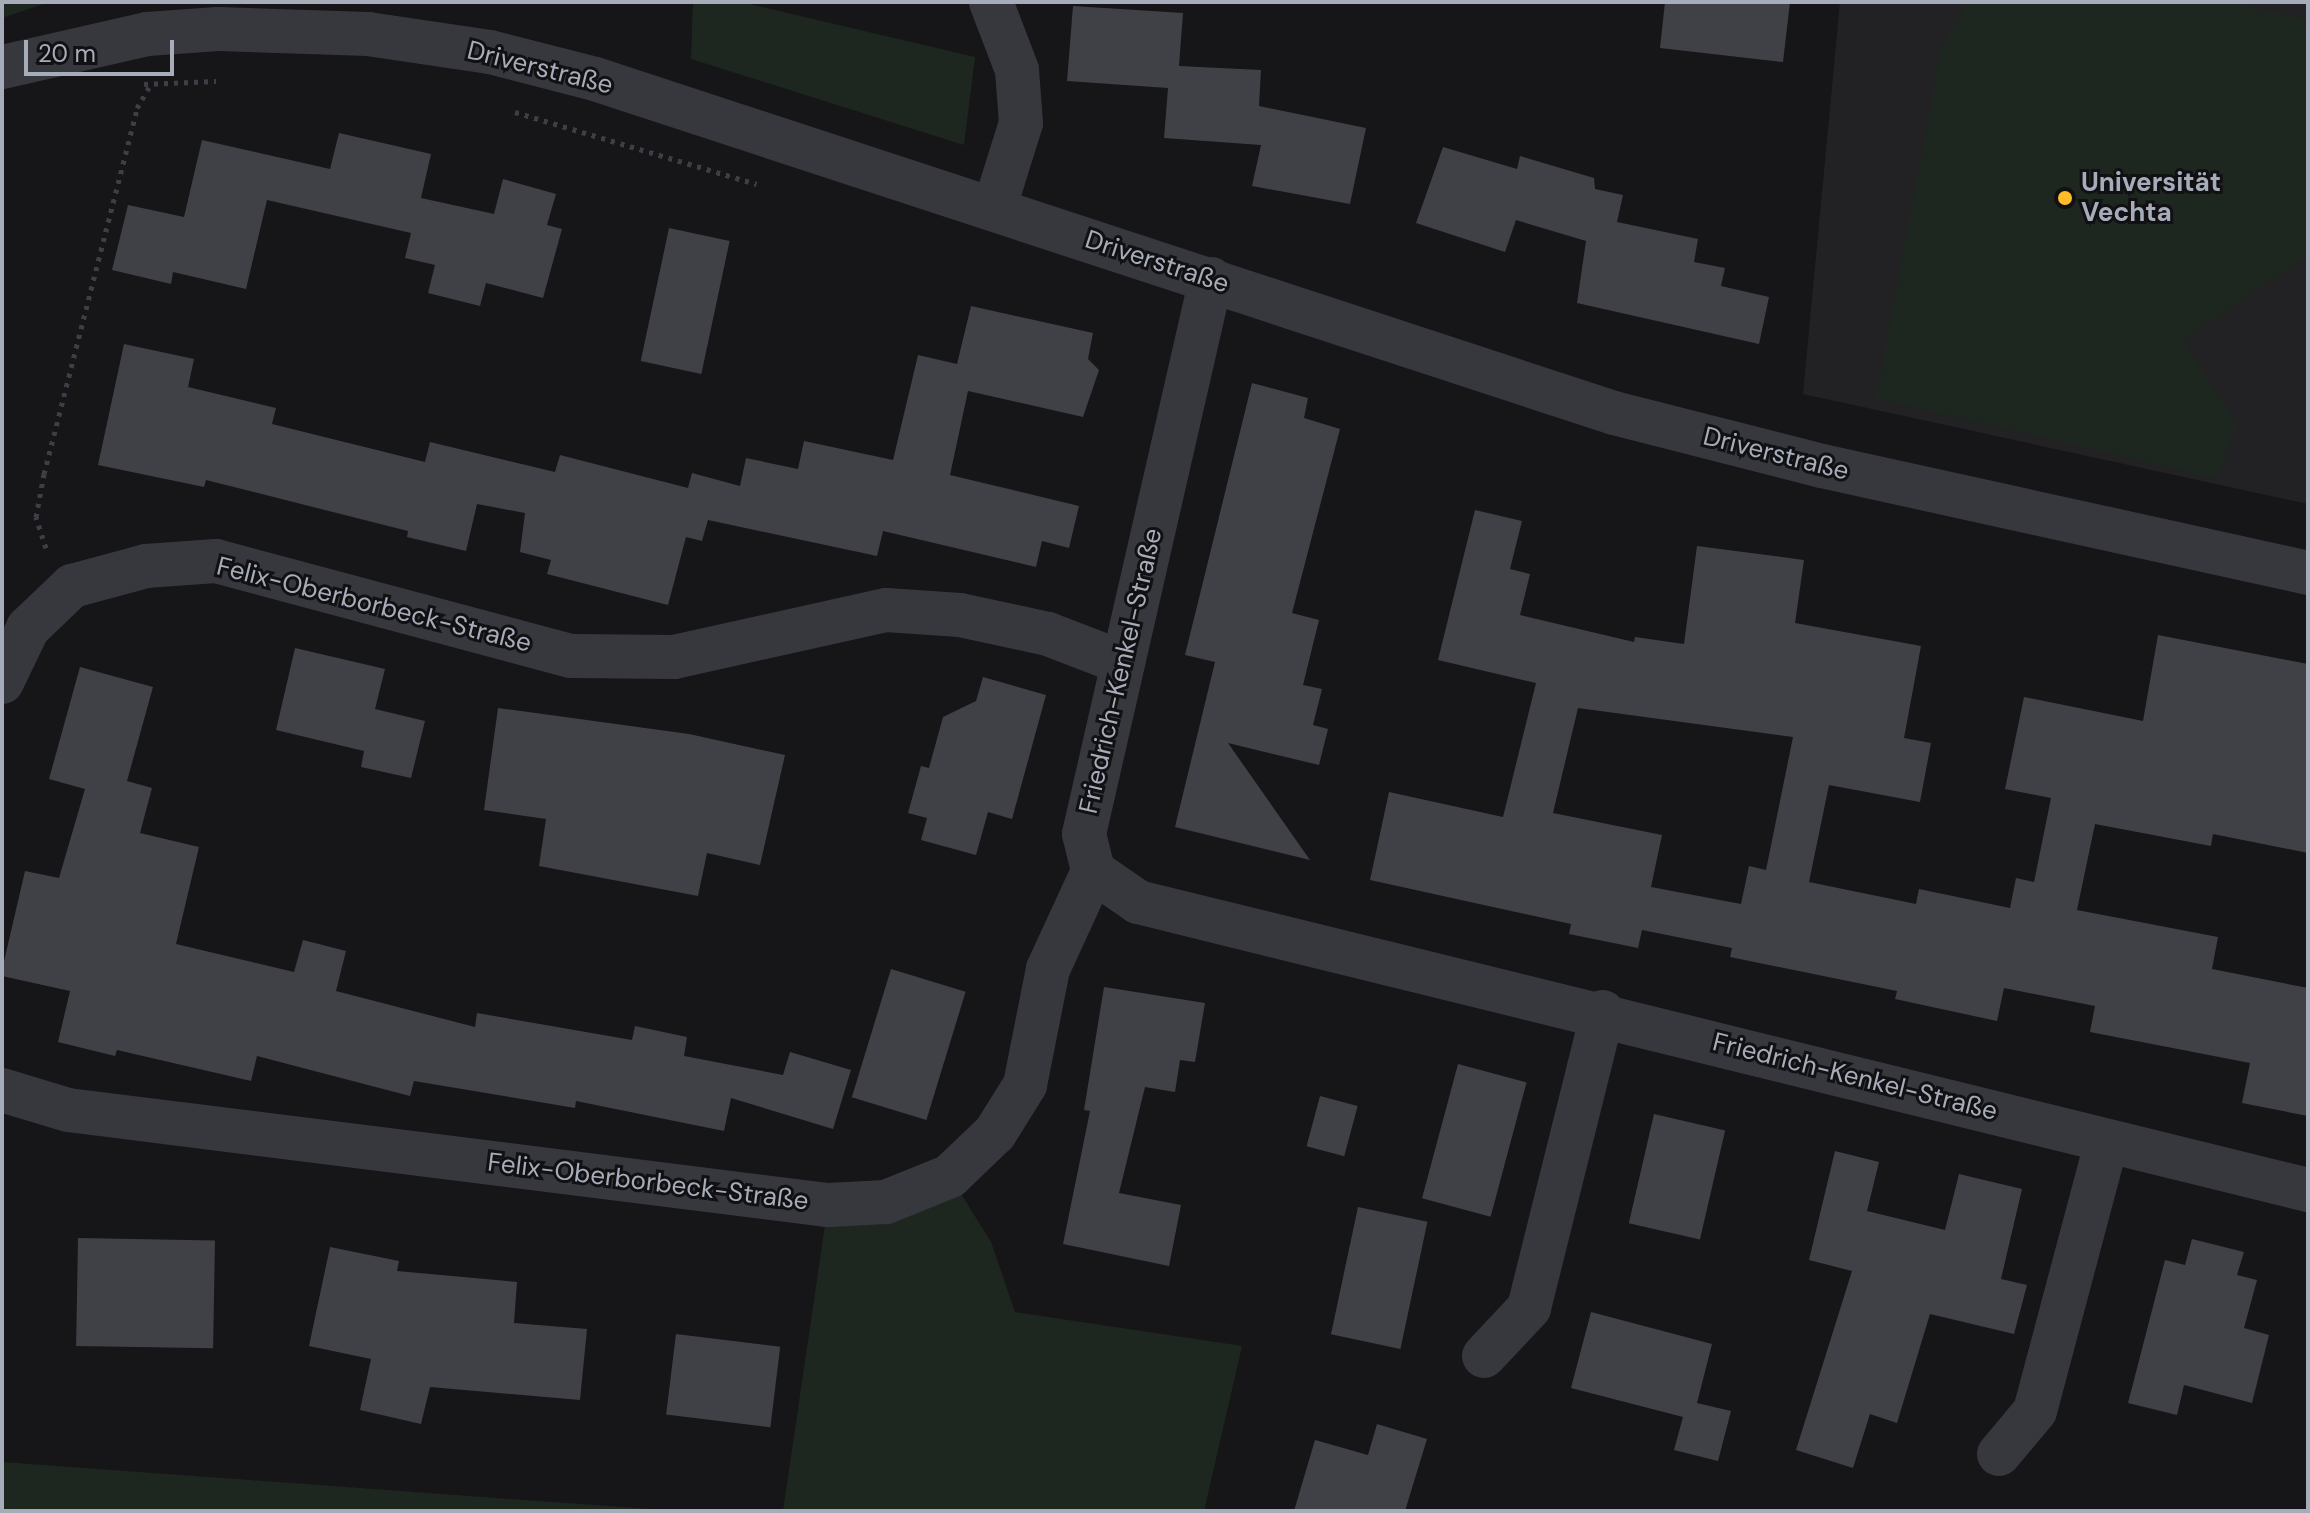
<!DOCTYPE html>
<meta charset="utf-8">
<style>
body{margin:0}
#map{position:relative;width:2310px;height:1513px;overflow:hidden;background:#161618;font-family:"DM Sans",sans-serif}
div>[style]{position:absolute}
.built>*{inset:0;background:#222225}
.green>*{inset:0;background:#1d271f}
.building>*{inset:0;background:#404146;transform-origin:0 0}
.path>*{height:5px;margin-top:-2.5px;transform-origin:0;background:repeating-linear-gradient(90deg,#3c3f45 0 4px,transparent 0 10px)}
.minor>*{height:44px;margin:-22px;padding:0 22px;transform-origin:22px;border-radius:22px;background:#37373e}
.tertiary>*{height:44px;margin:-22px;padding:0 22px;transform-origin:22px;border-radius:22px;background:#37373e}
.dots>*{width:22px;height:22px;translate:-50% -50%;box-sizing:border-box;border:4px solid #111113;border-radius:50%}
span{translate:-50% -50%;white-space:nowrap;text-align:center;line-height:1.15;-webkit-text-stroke:6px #111113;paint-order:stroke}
.street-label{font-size:26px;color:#a7acba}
.poi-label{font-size:26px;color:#a7acba;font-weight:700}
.left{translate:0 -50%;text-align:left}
.frame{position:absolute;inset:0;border:4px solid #a7acba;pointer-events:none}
.scale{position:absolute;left:24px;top:40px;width:150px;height:36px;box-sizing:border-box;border:4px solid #a7acba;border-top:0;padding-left:10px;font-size:24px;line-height:28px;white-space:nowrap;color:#a7acba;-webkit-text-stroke:6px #111113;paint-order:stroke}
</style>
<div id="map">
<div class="built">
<i style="clip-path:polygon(1840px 2px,2308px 2px,2308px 504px,1803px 394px)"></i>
</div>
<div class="green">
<i style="clip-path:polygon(2px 2px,49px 2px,2px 18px)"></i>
<i style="clip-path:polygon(693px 2px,741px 2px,975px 57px,964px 145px,691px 59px)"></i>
<i style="clip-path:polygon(1967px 2px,2227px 2px,2308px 20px,2308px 256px,2183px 340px,2236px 424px,2218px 479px,1876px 398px,1941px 50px)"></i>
<i style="clip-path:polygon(950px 1176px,991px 1242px,1015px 1312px,1242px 1346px,1204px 1511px,783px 1511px,828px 1205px)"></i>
<i style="clip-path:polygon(2px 1462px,677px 1511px,2px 1511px)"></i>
</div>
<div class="building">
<i style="clip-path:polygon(1665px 2px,1790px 2px,1783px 62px,1660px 48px)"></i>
<i style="clip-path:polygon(1073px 6px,1183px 13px,1179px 66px,1261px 70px,1259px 106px,1366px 128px,1350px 204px,1252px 186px,1261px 145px,1164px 138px,1168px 88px,1067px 81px)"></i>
<i style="clip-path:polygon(339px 133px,431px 154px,421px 198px,494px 214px,503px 179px,556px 194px,547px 225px,562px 229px,543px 298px,486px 283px,480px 306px,428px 293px,435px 265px,405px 258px,411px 233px,267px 200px,246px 289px,173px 272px,171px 284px,112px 270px,128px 205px,184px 217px,202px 140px,330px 169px)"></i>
<i style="clip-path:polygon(1443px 147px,1517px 169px,1520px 156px,1594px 178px,1595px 189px,1623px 195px,1617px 222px,1698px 239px,1694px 262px,1725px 268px,1721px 286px,1769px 297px,1759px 344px,1577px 303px,1586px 241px,1516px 220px,1505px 252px,1416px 223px)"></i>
<i style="left:669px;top:228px;width:62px;height:136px;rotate:12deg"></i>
<i style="clip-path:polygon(971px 306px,1093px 333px,1088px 359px,1099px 370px,1083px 417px,968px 391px,950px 475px,1079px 506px,1069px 548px,1042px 541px,1036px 567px,883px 531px,877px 556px,708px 520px,702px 541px,686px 537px,668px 605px,547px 574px,551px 560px,520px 552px,525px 513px,477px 504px,466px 551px,407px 537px,408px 531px,206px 480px,204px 487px,98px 465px,124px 344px,194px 359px,188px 387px,276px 408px,272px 424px,425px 462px,430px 442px,555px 472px,560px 455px,688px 488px,692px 473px,740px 486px,746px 458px,798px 469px,804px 441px,893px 460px,918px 355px,957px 364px)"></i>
<i style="clip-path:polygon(1252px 383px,1308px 398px,1304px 418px,1340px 429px,1292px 613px,1319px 620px,1303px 685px,1322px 689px,1313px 725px,1328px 729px,1319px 765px,1228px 743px,1310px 860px,1175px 827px,1215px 662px,1185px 655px)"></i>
<i style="clip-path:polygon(evenodd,1475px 510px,1522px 521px,1510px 569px,1530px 574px,1520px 615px,1634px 642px,1635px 637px,1684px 644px,1697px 546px,1804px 560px,1795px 623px,1921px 646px,1904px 738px,1931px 743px,1920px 802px,1829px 785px,1809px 882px,1916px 904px,1919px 889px,2010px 908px,2016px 878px,2034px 882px,2051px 798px,2005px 789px,2024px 697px,2143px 721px,2158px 635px,2308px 664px,2308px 853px,2213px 834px,2211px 846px,2095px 824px,2077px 910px,2218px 937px,2212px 969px,2308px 988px,2308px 1116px,2242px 1103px,2250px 1063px,2090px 1032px,2095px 1006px,2004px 988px,1997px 1021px,1895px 999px,1897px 991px,1730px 957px,1732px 948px,1642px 930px,1638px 948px,1569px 934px,1571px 924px,1370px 880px,1389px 792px,1503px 817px,1536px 683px,1438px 660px,1475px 510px,1578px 708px,1793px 737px,1766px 870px,1749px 866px,1741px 904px,1651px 887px,1662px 835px,1553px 813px,1578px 708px)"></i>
<i style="clip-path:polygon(295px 648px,385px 669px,375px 709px,425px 721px,411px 778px,361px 767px,364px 751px,276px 730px)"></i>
<i style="clip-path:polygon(80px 667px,153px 687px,127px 781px,152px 788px,140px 833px,199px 847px,176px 944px,294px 972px,303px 940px,346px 951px,336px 991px,475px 1027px,477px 1013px,632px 1040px,635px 1026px,687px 1037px,684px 1056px,783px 1075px,790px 1052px,851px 1070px,833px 1129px,731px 1098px,724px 1131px,576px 1101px,575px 1108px,414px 1081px,410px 1096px,257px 1056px,251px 1081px,117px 1050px,115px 1056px,58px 1042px,70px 991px,2px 976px,2px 970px,25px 871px,59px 878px,85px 789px,49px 779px)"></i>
<i style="clip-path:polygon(983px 677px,1046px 695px,1012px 819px,988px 812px,976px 855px,921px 840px,927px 818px,908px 813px,921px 766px,929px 768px,943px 717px,976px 701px)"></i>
<i style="clip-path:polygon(498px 708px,689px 734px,785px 755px,760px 865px,707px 853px,698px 896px,539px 866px,546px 819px,484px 810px)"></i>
<i style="left:891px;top:969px;width:78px;height:134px;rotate:17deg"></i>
<i style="clip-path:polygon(1104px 987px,1205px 1003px,1195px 1062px,1180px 1060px,1175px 1092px,1145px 1087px,1119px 1193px,1181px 1205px,1169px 1266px,1063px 1244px,1090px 1111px,1084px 1110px)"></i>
<i style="left:1458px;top:1064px;width:71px;height:139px;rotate:15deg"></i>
<i style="left:1320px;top:1096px;width:39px;height:52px;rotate:15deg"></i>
<i style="left:1654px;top:1114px;width:73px;height:112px;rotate:13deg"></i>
<i style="clip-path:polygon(1835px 1151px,1879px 1162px,1867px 1211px,1945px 1230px,1959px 1174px,2022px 1189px,2001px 1279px,2027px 1285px,2014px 1334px,1930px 1314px,1897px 1423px,1870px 1414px,1853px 1468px,1796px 1450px,1852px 1271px,1809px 1260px)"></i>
<i style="left:1358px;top:1207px;width:71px;height:130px;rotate:12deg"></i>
<i style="left:78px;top:1238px;width:137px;height:108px;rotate:1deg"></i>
<i style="clip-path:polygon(2192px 1239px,2244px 1252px,2237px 1275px,2257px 1280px,2244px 1328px,2269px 1335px,2252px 1403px,2184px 1385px,2177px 1415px,2128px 1403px,2165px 1260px,2185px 1265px)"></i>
<i style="clip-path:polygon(330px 1247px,399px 1261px,397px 1271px,517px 1282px,514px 1323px,587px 1329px,580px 1400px,430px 1387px,421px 1424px,360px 1410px,371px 1359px,309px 1346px)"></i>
<i style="clip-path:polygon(1591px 1312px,1712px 1344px,1697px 1403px,1731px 1411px,1718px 1461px,1674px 1450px,1683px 1417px,1571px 1388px)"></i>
<i style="left:676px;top:1334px;width:105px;height:81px;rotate:7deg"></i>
<i style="clip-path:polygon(1377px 1424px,1427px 1439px,1405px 1511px,1294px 1511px,1315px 1440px,1368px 1455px)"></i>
</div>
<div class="path">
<i style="left:144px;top:84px;width:72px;rotate:-2.4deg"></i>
<i style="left:515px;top:112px;width:252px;rotate:16.6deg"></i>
<i style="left:46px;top:548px;width:33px;rotate:-108deg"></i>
<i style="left:36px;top:517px;width:44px;rotate:-79.5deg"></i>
<i style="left:44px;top:474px;width:378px;rotate:-75.7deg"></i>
<i style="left:137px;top:108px;width:24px;rotate:-60deg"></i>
</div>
<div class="minor">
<i style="left:991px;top:2px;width:73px;rotate:69.1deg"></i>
<i style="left:1017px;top:70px;width:53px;rotate:85.7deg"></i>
<i style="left:1021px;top:123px;width:90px;rotate:107.4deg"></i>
<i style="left:1211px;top:279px;width:569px;rotate:102.89deg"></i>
<i style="left:1084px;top:834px;width:38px;rotate:76deg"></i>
<i style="left:1093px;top:871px;width:55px;rotate:34.6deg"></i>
<i style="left:1138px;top:902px;width:1205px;rotate:13.83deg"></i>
<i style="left:2px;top:682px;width:60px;rotate:-64.3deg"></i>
<i style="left:28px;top:628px;width:61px;rotate:-43.7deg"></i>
<i style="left:72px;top:586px;width:77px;rotate:-15.1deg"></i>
<i style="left:146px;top:566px;width:70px;rotate:-4.1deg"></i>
<i style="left:216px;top:561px;width:367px;rotate:15deg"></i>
<i style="left:571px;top:656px;width:103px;rotate:0.6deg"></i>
<i style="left:674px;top:657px;width:217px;rotate:-12.5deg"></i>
<i style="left:886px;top:610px;width:74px;rotate:3.9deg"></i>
<i style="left:960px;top:615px;width:90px;rotate:12.2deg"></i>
<i style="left:1048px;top:634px;width:78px;rotate:21deg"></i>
<i style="left:2px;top:1090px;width:69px;rotate:16.9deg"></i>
<i style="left:68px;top:1110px;width:766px;rotate:7.13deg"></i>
<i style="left:828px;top:1205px;width:58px;rotate:-3deg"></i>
<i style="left:886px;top:1202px;width:69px;rotate:-22.1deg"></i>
<i style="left:950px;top:1176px;width:62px;rotate:-43.7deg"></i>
<i style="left:995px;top:1133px;width:57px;rotate:-58deg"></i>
<i style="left:1025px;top:1085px;width:118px;rotate:-78.8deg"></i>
<i style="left:1048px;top:969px;width:108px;rotate:-65.3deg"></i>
<i style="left:1484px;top:1356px;width:66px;rotate:-46.8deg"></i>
<i style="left:1529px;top:1308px;width:305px;rotate:-76deg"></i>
<i style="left:1999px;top:1454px;width:56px;rotate:-50.1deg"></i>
<i style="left:2035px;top:1411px;width:279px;rotate:-75.1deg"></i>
</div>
<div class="tertiary">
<i style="left:2px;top:67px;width:149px;rotate:-12.8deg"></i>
<i style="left:147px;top:34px;width:71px;rotate:-4deg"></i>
<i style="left:218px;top:29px;width:150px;rotate:1.9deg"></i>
<i style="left:368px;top:34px;width:123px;rotate:8.4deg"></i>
<i style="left:490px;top:52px;width:108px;rotate:14.4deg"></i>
<i style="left:595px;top:79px;width:1072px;rotate:18.15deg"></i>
<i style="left:1614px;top:413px;width:215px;rotate:14.3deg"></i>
<i style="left:1822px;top:466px;width:498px;rotate:12.4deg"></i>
</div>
<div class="dots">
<i style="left:2065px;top:198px;background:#ffbd27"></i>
</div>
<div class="street-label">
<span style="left:540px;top:68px;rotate:14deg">Driverstraße</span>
<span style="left:1157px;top:262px;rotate:18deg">Driverstraße</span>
<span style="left:1776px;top:454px;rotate:14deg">Driverstraße</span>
<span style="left:374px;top:605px;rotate:14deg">Felix-Oberborbeck-Straße</span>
<span style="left:1121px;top:671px;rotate:-77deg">Friedrich-Kenkel-Straße</span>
<span style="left:1855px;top:1077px;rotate:14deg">Friedrich-Kenkel-Straße</span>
<span style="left:648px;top:1182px;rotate:7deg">Felix-Oberborbeck-Straße</span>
</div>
<div class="poi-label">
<span class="left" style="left:2081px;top:198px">Universität<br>Vechta</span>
</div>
<div class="frame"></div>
<div class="scale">20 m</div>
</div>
